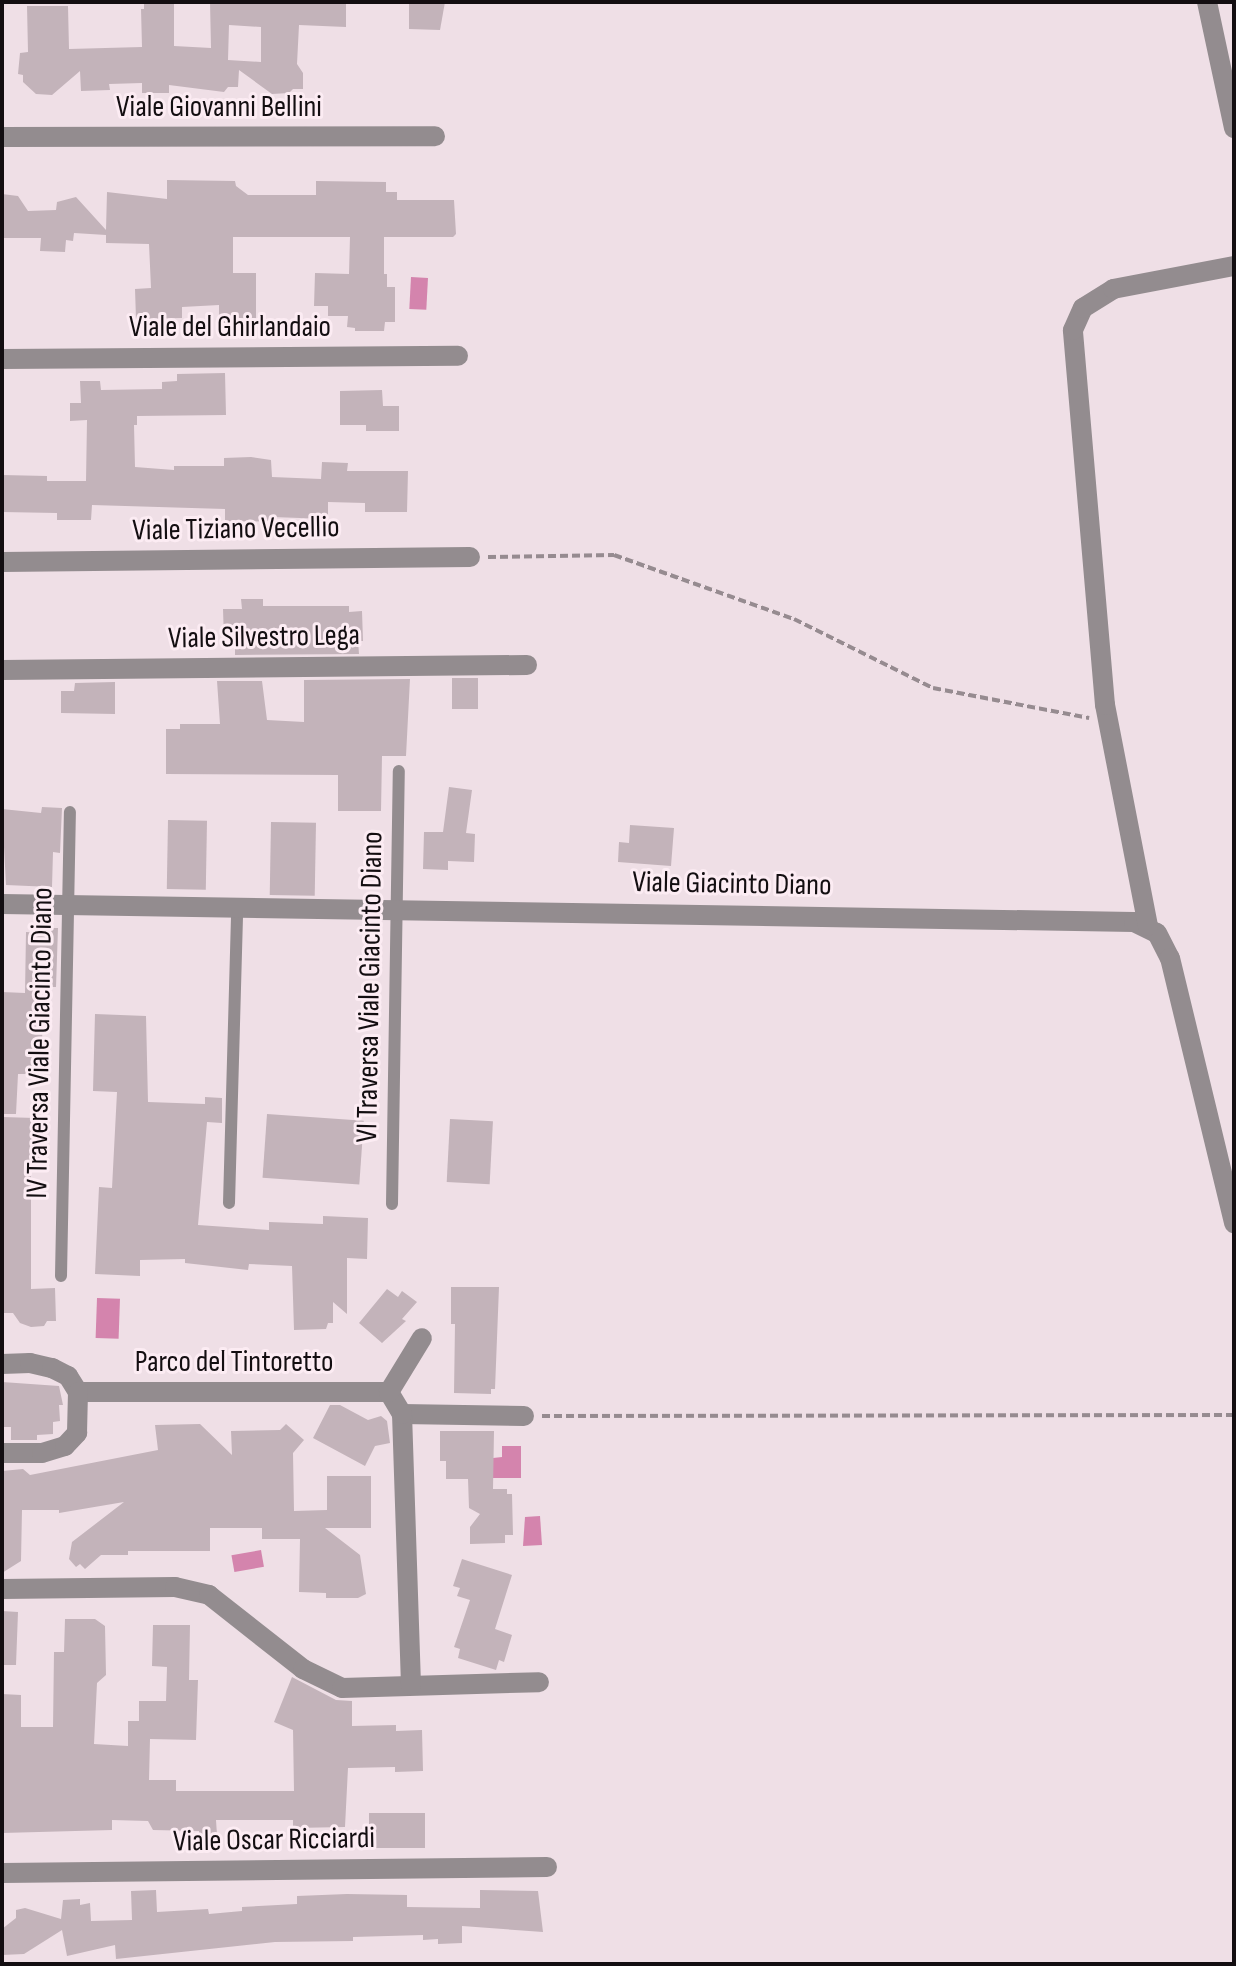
<!DOCTYPE html>
<style>
body{margin:0}
#map{position:relative;width:1236px;height:1966px;overflow:hidden;background:#efdfe6;font-family:"Sofia Sans Condensed",sans-serif}
div>[style]{position:absolute}
.water>*{inset:0;background:#d484ad;transform-origin:0 0}
.building>*{inset:0;background:#c3b3ba;transform-origin:0 0}
.path>*{height:4px;margin-top:-2px;transform-origin:0;background:repeating-linear-gradient(90deg,#968b90 0 8px,transparent 0 12px)}
.service>*{height:12px;margin:-6px;padding:0 6px;transform-origin:6px;border-radius:6px;background:#938c8f}
.minor>*{height:20px;margin:-10px;padding:0 10px;transform-origin:10px;border-radius:10px;background:#938c8f}
span{translate:-50% -50%;white-space:nowrap;text-align:center;line-height:1.15;-webkit-text-stroke:6px #fcecf3;paint-order:stroke}
.street-label{font-size:30px;color:#130e11}
.frame{position:absolute;inset:0;border:4px solid #130e11;pointer-events:none}
</style>
<div id="map">
<div class="water">
<i style="left:411px;top:277px;width:17px;height:32px;rotate:3deg"></i>
<i style="left:97px;top:1298px;width:23px;height:40px;rotate:2deg"></i>
<i style="clip-path:polygon(502px 1446px,521px 1446px,521px 1478px,491px 1478px,493px 1458px,502px 1457px)"></i>
<i style="clip-path:polygon(540px 1516px,542px 1545px,523px 1546px,525px 1517px)"></i>
<i style="left:261px;top:1550px;width:17px;height:30px;rotate:80deg"></i>
</div>
<div class="building">
<i style="clip-path:polygon(evenodd,144px 2px,174px 2px,174px 46px,211px 48px,210px 2px,346px 2px,346px 27px,299px 25px,297px 64px,303px 73px,303px 89px,293px 89px,289px 93px,272px 94px,239px 70px,238px 87px,228px 87px,224px 92px,169px 85px,169px 93px,142px 93px,142px 83px,109px 84px,110px 90px,81px 91px,80px 71px,52px 95px,36px 94px,23px 82px,23px 75px,18px 74px,20px 53px,28px 52px,27px 6px,68px 6px,69px 49px,142px 47px,141px 9px,144px 9px,144px 2px,229px 25px,261px 27px,261px 62px,228px 60px,229px 25px)"></i>
<i style="clip-path:polygon(409px 2px,445px 2px,440px 30px,409px 29px)"></i>
<i style="clip-path:polygon(167px 180px,235px 181px,236px 186px,248px 195px,316px 195px,316px 181px,386px 182px,386px 192px,397px 192px,397px 200px,454px 200px,456px 234px,453px 237px,384px 237px,384px 274px,387px 274px,387px 287px,395px 287px,395px 322px,385px 322px,384px 331px,355px 331px,355px 328px,347px 327px,348px 316px,328px 316px,328px 306px,314px 306px,315px 273px,349px 274px,350px 237px,233px 237px,233px 273px,256px 273px,256px 318px,236px 318px,236px 323px,219px 323px,219px 305px,182px 307px,182px 318px,136px 319px,135px 289px,151px 288px,149px 244px,106px 243px,106px 235px,74px 233px,73px 241px,66px 240px,65px 252px,40px 251px,41px 238px,2px 238px,2px 194px,18px 196px,28px 211px,56px 210px,57px 202px,76px 197px,106px 230px,107px 192px,167px 199px)"></i>
<i style="clip-path:polygon(225px 373px,226px 415px,137px 416px,137px 425px,134px 425px,135px 467px,174px 470px,174px 466px,224px 466px,224px 458px,251px 457px,271px 460px,272px 477px,321px 479px,322px 462px,348px 463px,347px 471px,408px 471px,407px 512px,365px 512px,365px 503px,328px 502px,328px 519px,272px 517px,272px 521px,225px 522px,225px 509px,92px 505px,91px 520px,57px 520px,57px 513px,2px 512px,2px 475px,47px 476px,47px 481px,86px 481px,87px 420px,70px 421px,70px 403px,81px 403px,80px 381px,100px 381px,101px 390px,162px 389px,162px 382px,177px 381px,177px 374px)"></i>
<i style="clip-path:polygon(382px 390px,383px 406px,399px 406px,399px 431px,366px 431px,366px 425px,340px 425px,340px 391px)"></i>
<i style="clip-path:polygon(241px 599px,263px 599px,263px 606px,349px 606px,349px 612px,362px 611px,363px 641px,358px 641px,359px 654px,235px 655px,235px 647px,230px 647px,230px 640px,224px 640px,223px 609px,242px 609px)"></i>
<i style="left:478px;top:678px;width:31px;height:26px;rotate:90deg"></i>
<i style="clip-path:polygon(410px 679px,406px 756px,382px 756px,381px 811px,338px 811px,338px 775px,166px 774px,166px 729px,180px 729px,180px 724px,220px 724px,217px 681px,262px 681px,267px 720px,304px 722px,304px 680px)"></i>
<i style="clip-path:polygon(115px 682px,115px 714px,61px 713px,61px 691px,74px 691px,75px 683px)"></i>
<i style="clip-path:polygon(449px 787px,472px 790px,466px 833px,475px 834px,474px 862px,448px 861px,448px 870px,423px 869px,424px 832px,443px 832px)"></i>
<i style="clip-path:polygon(42px 807px,62px 808px,60px 853px,53px 852px,52px 887px,6px 885px,2px 809px,41px 813px)"></i>
<i style="left:168px;top:820px;width:39px;height:69px;rotate:1deg"></i>
<i style="left:271px;top:822px;width:45px;height:73px;rotate:1deg"></i>
<i style="clip-path:polygon(630px 825px,674px 828px,671px 866px,618px 862px,619px 842px,629px 843px)"></i>
<i style="clip-path:polygon(41px 928px,58px 928px,56px 987px,43px 987px,42px 1053px,38px 1052px,37px 1074px,18px 1074px,16px 1114px,2px 1114px,2px 992px,25px 993px,26px 932px,41px 933px)"></i>
<i style="clip-path:polygon(95px 1014px,146px 1016px,148px 1102px,205px 1104px,205px 1097px,222px 1098px,222px 1123px,207px 1122px,198px 1225px,269px 1230px,269px 1222px,323px 1224px,323px 1216px,368px 1218px,367px 1259px,347px 1258px,347px 1314px,333px 1302px,333px 1323px,328px 1323px,326px 1329px,294px 1330px,292px 1266px,249px 1264px,248px 1270px,185px 1263px,185px 1259px,140px 1260px,140px 1276px,95px 1274px,99px 1187px,112px 1188px,117px 1092px,93px 1091px)"></i>
<i style="left:267px;top:1114px;width:97px;height:64px;rotate:4deg"></i>
<i style="clip-path:polygon(2px 1117px,35px 1118px,35px 1139px,45px 1139px,44px 1167px,31px 1167px,31px 1289px,55px 1288px,56px 1321px,47px 1321px,44px 1326px,31px 1327px,20px 1323px,13px 1313px,4px 1313px)"></i>
<i style="left:450px;top:1119px;width:43px;height:63px;rotate:3deg"></i>
<i style="clip-path:polygon(451px 1287px,499px 1287px,495px 1389px,491px 1389px,491px 1394px,454px 1393px,455px 1324px,451px 1324px)"></i>
<i style="clip-path:polygon(387px 1289px,398px 1297px,402px 1291px,417px 1302px,402px 1319px,406px 1321px,382px 1343px,359px 1323px)"></i>
<i style="clip-path:polygon(2px 1382px,59px 1386px,63px 1405px,59px 1405px,60px 1421px,53px 1422px,53px 1434px,37px 1435px,37px 1440px,11px 1440px,11px 1427px,2px 1427px)"></i>
<i style="clip-path:polygon(330px 1405px,340px 1405px,368px 1420px,381px 1416px,387px 1421px,390px 1443px,375px 1446px,365px 1466px,313px 1438px)"></i>
<i style="clip-path:polygon(200px 1424px,232px 1455px,231px 1431px,280px 1430px,286px 1424px,304px 1440px,293px 1453px,294px 1511px,327px 1510px,327px 1476px,371px 1476px,371px 1528px,325px 1528px,360px 1555px,366px 1594px,358px 1598px,326px 1598px,326px 1593px,299px 1592px,300px 1539px,262px 1539px,262px 1528px,210px 1528px,210px 1551px,128px 1551px,128px 1555px,101px 1555px,85px 1569px,80px 1564px,76px 1567px,69px 1559px,72px 1542px,124px 1502px,59px 1513px,59px 1510px,22px 1510px,21px 1561px,2px 1573px,2px 1471px,23px 1469px,30px 1475px,158px 1450px,155px 1425px)"></i>
<i style="clip-path:polygon(440px 1431px,494px 1431px,493px 1489px,507px 1489px,507px 1494px,512px 1494px,513px 1535px,505px 1535px,505px 1543px,470px 1544px,470px 1527px,480px 1514px,469px 1508px,468px 1479px,446px 1479px,446px 1461px,440px 1461px)"></i>
<i style="clip-path:polygon(462px 1559px,512px 1575px,495px 1629px,512px 1635px,504px 1662px,499px 1660px,496px 1670px,458px 1658px,460px 1649px,454px 1647px,470px 1600px,457px 1596px,460px 1588px,453px 1586px)"></i>
<i style="clip-path:polygon(2px 1611px,18px 1612px,16px 1665px,2px 1665px)"></i>
<i style="clip-path:polygon(65px 1619px,95px 1619px,105px 1626px,106px 1675px,97px 1683px,94px 1744px,128px 1746px,128px 1721px,139px 1721px,139px 1701px,166px 1701px,167px 1667px,152px 1666px,153px 1625px,190px 1625px,189px 1680px,198px 1680px,196px 1740px,150px 1739px,149px 1780px,176px 1780px,176px 1791px,294px 1791px,293px 1730px,274px 1722px,292px 1677px,336px 1700px,352px 1701px,352px 1726px,396px 1725px,396px 1731px,422px 1730px,423px 1771px,395px 1772px,395px 1767px,348px 1768px,345px 1827px,293px 1828px,293px 1820px,216px 1820px,217px 1835px,199px 1835px,199px 1831px,153px 1830px,148px 1821px,112px 1820px,112px 1830px,2px 1833px,2px 1694px,21px 1695px,21px 1727px,53px 1727px,54px 1652px,64px 1652px)"></i>
<i style="left:369px;top:1813px;width:56px;height:35px"></i>
<i style="clip-path:polygon(156px 1890px,157px 1912px,208px 1909px,209px 1914px,242px 1911px,242px 1907px,297px 1904px,297px 1896px,347px 1894px,407px 1895px,407px 1907px,480px 1908px,480px 1890px,538px 1891px,543px 1932px,462px 1926px,462px 1943px,438px 1944px,438px 1939px,423px 1940px,423px 1935px,353px 1937px,353px 1941px,275px 1942px,116px 1959px,115px 1945px,67px 1956px,62px 1930px,24px 1954px,2px 1955px,2px 1929px,16px 1918px,16px 1910px,25px 1908px,61px 1919px,63px 1900px,80px 1899px,80px 1905px,90px 1903px,91px 1921px,132px 1920px,131px 1891px)"></i>
</div>
<div class="path">
<i style="left:488px;top:557px;width:126px;rotate:-0.9deg"></i>
<i style="left:614px;top:555px;width:191px;rotate:19.6deg"></i>
<i style="left:794px;top:619px;width:155px;rotate:26.4deg"></i>
<i style="left:933px;top:688px;width:159px;rotate:10.9deg"></i>
<i style="left:542px;top:1416px;width:692px;rotate:-0.08deg"></i>
</div>
<div class="service">
<i style="left:229px;top:1203px;width:295px;rotate:-88.4deg"></i>
<i style="left:392px;top:1204px;width:433px;rotate:-89.1deg"></i>
<i style="left:61px;top:1276px;width:464px;rotate:-88.9deg"></i>
</div>
<div class="minor">
<i style="left:1207px;top:2px;width:129px;rotate:77.9deg"></i>
<i style="left:2px;top:137px;width:433px;rotate:-0.1deg"></i>
<i style="left:2px;top:359px;width:456px;rotate:-0.4deg"></i>
<i style="left:2px;top:562px;width:468px;rotate:-0.6deg"></i>
<i style="left:2px;top:670px;width:525px;rotate:-0.55deg"></i>
<i style="left:2px;top:904px;width:1132px;rotate:0.91deg"></i>
<i style="left:1134px;top:922px;width:25px;rotate:26deg"></i>
<i style="left:1157px;top:933px;width:28px;rotate:63deg"></i>
<i style="left:1170px;top:958px;width:273px;rotate:76.4deg"></i>
<i style="left:1148px;top:926px;width:225px;rotate:-101deg"></i>
<i style="left:1105px;top:705px;width:376px;rotate:-94.9deg"></i>
<i style="left:1073px;top:330px;width:24px;rotate:-66deg"></i>
<i style="left:1083px;top:308px;width:36px;rotate:-32deg"></i>
<i style="left:1113px;top:289px;width:123px;rotate:-10.8deg"></i>
<i style="left:2px;top:1364px;width:28px;rotate:-2deg"></i>
<i style="left:30px;top:1363px;width:23px;rotate:13deg"></i>
<i style="left:52px;top:1368px;width:18px;rotate:27deg"></i>
<i style="left:68px;top:1376px;width:19px;rotate:58deg"></i>
<i style="left:78px;top:1392px;width:311px"></i>
<i style="left:402px;top:1414px;width:122px;rotate:0.9deg"></i>
<i style="left:2px;top:1453px;width:40px"></i>
<i style="left:42px;top:1453px;width:24px;rotate:-17deg"></i>
<i style="left:65px;top:1446px;width:18px;rotate:-47deg"></i>
<i style="left:77px;top:1433px;width:41px;rotate:-88.6deg"></i>
<i style="left:2px;top:1589px;width:173px;rotate:-0.7deg"></i>
<i style="left:175px;top:1587px;width:35px;rotate:13deg"></i>
<i style="left:209px;top:1595px;width:120px;rotate:38.2deg"></i>
<i style="left:303px;top:1669px;width:43px;rotate:26deg"></i>
<i style="left:342px;top:1688px;width:197px;rotate:-1.7deg"></i>
<i style="left:411px;top:1685px;width:271px;rotate:-91.9deg"></i>
<i style="left:402px;top:1414px;width:26px;rotate:-121deg"></i>
<i style="left:389px;top:1392px;width:63px;rotate:-58.6deg"></i>
<i style="left:2px;top:1873px;width:545px;rotate:-0.63deg"></i>
</div>
<div class="street-label">
<span style="left:219px;top:107px">Viale Giovanni Bellini</span>
<span style="left:230px;top:327px">Viale del Ghirlandaio</span>
<span style="left:236px;top:529px;rotate:-1deg">Viale Tiziano Vecellio</span>
<span style="left:264px;top:637px;rotate:-1deg">Viale Silvestro Lega</span>
<span style="left:732px;top:884px;rotate:1deg">Viale Giacinto Diano</span>
<span style="left:370px;top:987px;rotate:-89deg">VI Traversa Viale Giacinto Diano</span>
<span style="left:40px;top:1043px;rotate:-89deg">IV Traversa Viale Giacinto Diano</span>
<span style="left:234px;top:1362px">Parco del Tintoretto</span>
<span style="left:274px;top:1840px;rotate:-1deg">Viale Oscar Ricciardi</span>
</div>
<div class="frame"></div>
</div>
